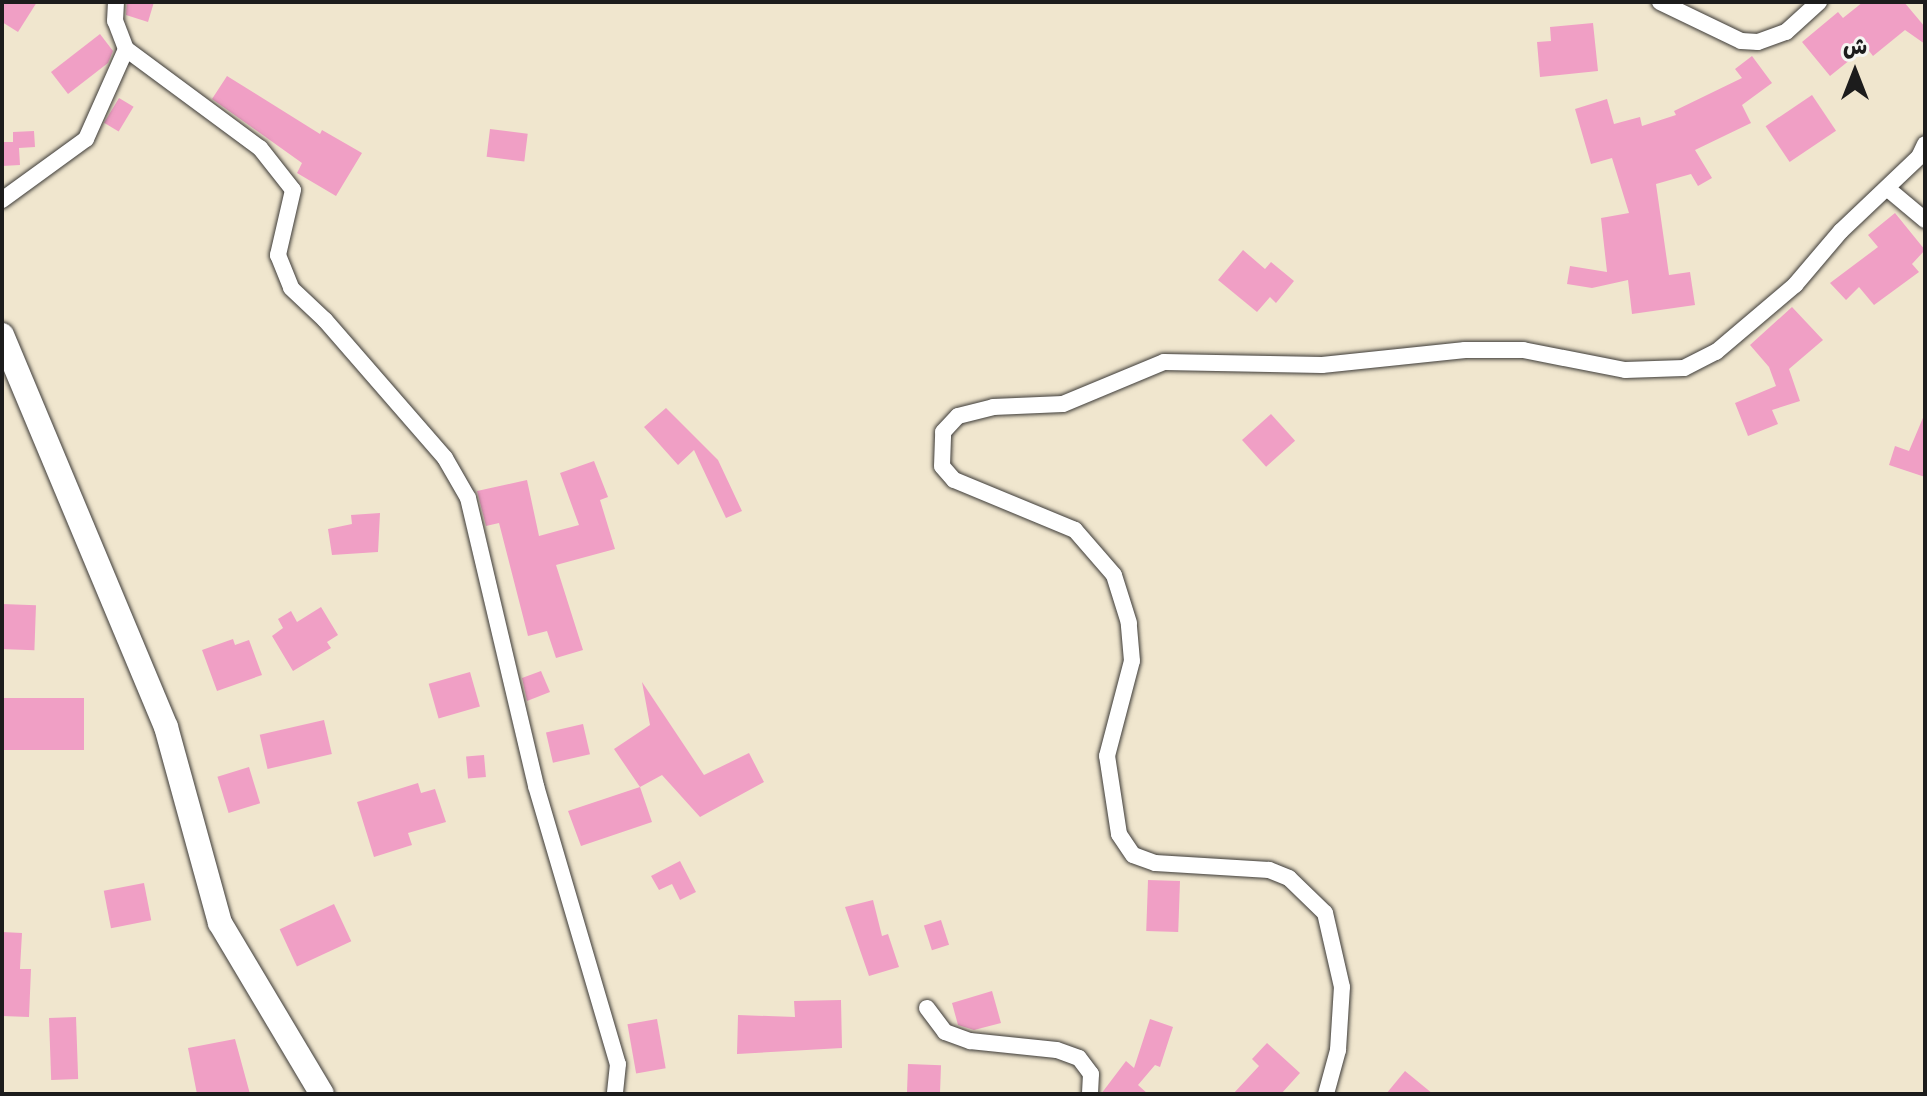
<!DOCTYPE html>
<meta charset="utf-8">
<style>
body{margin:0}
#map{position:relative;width:1927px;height:1096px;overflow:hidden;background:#f0e6ce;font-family:Mynerve,"Playpen Sans Arabic",sans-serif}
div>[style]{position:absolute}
.building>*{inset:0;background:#f09fc5;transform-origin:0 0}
.roads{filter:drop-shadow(0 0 2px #3c3a37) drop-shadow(0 0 2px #3c3a37)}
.street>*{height:16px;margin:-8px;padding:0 8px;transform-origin:8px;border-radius:8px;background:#fff}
.secondary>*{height:24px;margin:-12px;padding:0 12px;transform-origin:12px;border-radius:12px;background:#fff}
span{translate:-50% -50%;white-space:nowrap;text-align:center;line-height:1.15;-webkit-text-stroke:7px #f6f6f2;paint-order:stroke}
.frame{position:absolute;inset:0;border:4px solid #1c1c1c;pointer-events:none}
.north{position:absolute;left:1815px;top:32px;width:80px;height:80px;-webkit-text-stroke:6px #f6f6f2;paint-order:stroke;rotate:0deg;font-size:22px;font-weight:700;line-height:32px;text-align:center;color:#1c1c1c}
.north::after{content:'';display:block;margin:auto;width:28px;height:36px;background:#1c1c1c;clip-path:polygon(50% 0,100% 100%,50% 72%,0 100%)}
</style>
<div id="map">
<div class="building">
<i style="clip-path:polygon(2px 2px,37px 2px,18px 32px,2px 22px)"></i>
<i style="clip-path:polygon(127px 2px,154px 2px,148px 22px,126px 15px)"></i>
<i style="clip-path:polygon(1863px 2px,1904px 2px,1925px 27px,1925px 44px,1905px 30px,1873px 56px,1866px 47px,1830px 76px,1802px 42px,1838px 12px,1843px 18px)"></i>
<i style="clip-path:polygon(1593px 23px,1598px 71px,1540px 77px,1537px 42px,1551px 41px,1550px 27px)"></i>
<i style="clip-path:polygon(100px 34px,113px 51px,108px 63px,68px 94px,51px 72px)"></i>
<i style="clip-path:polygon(1752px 56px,1772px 83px,1742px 105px,1751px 123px,1695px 150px,1712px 178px,1698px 186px,1691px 174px,1656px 184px,1669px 275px,1690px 272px,1695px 305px,1632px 314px,1628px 280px,1592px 288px,1567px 284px,1570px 266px,1607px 272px,1601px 218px,1629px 213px,1612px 158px,1591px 164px,1575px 109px,1607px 99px,1614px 124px,1640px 117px,1642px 126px,1676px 115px,1674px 111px,1742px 78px,1735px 69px)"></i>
<i style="clip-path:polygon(227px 76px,320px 134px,322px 130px,362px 153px,336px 196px,297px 173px,302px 163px,212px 99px)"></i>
<i style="left:1812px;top:95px;width:43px;height:56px;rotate:56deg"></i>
<i style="left:119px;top:98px;width:17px;height:29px;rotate:31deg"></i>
<i style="left:490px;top:129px;width:38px;height:28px;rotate:7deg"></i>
<i style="clip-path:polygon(34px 131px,35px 147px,19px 148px,20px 165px,2px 166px,2px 142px,13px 142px,13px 132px)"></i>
<i style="clip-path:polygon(1895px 213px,1925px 250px,1912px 264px,1919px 272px,1874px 305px,1859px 287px,1846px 300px,1830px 283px,1878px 247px,1868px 235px)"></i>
<i style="clip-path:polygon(1243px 250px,1265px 269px,1271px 262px,1294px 281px,1276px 303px,1270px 297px,1257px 312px,1218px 280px)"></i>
<i style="clip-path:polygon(1792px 307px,1823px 340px,1789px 369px,1800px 401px,1772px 410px,1778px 424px,1748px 436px,1735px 403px,1776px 386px,1769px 367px,1750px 345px)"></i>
<i style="clip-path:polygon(666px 408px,718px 460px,742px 511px,726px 518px,694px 450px,678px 465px,644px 427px)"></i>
<i style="clip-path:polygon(1925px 413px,1925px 477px,1889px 465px,1895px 446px,1909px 451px)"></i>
<i style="left:1271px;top:414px;width:36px;height:39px;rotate:48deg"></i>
<i style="clip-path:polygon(594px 461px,608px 497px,600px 500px,615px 549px,556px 565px,583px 650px,556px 658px,547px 631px,528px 636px,499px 523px,486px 526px,477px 491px,527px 480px,539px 536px,579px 525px,560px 473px)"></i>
<i style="clip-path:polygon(380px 513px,378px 552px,332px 555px,328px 529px,352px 524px,351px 515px)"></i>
<i style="left:2px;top:604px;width:34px;height:45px;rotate:2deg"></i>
<i style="clip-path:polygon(321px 607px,338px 635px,327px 642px,331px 648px,293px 671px,272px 636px,283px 628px,278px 619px,291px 611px,297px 622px)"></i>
<i style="clip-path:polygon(233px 639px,235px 645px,249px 640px,262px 675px,217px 691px,202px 650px)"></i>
<i style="clip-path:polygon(541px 671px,550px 692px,527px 701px,522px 678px)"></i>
<i style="left:470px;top:672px;width:36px;height:43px;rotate:74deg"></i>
<i style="clip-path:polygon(642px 682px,704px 775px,749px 753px,764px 782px,700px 817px,662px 775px,640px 787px,652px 822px,581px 846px,568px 811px,640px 787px,614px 749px,650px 725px)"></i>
<i style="left:2px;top:698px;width:82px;height:52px"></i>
<i style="left:324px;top:720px;width:35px;height:66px;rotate:77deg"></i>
<i style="left:583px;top:724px;width:31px;height:38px;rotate:77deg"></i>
<i style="left:484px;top:755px;width:22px;height:18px;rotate:85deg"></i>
<i style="left:249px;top:767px;width:38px;height:33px;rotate:73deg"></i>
<i style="clip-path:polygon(418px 783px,421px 793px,435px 789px,446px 822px,408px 833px,412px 845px,374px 857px,357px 802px)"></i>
<i style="clip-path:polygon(680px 861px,696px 892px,680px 900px,672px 884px,659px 890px,651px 876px)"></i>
<i style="left:1148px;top:880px;width:32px;height:51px;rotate:2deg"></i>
<i style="left:144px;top:883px;width:38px;height:41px;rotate:79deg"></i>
<i style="clip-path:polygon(873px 900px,882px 936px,888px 934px,899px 967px,869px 976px,845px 907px)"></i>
<i style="left:334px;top:904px;width:41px;height:60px;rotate:65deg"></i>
<i style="left:941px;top:920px;width:26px;height:18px;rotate:72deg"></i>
<i style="clip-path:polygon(2px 932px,22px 933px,20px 969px,31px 969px,29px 1017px,2px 1016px)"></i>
<i style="clip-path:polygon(992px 991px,1001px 1023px,974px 1030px,958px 1025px,952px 1003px)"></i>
<i style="clip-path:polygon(841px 1000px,842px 1048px,737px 1054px,738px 1015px,795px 1017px,794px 1001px)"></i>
<i style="left:76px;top:1017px;width:62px;height:27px;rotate:88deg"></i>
<i style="left:657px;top:1019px;width:50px;height:30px;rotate:80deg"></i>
<i style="clip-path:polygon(1150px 1019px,1173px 1027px,1160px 1067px,1155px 1065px,1138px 1085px,1148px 1094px,1101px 1094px,1126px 1061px,1134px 1068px)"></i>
<i style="clip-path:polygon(235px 1039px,250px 1094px,197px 1094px,188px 1048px)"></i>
<i style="clip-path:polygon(1267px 1043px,1300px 1073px,1281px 1094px,1233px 1094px,1259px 1066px,1252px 1059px)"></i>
<i style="left:908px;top:1064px;width:33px;height:30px;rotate:2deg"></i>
<i style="clip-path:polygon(1405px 1071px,1433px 1094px,1386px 1094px)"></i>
</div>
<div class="roads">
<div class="street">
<i style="left:1660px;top:2px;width:90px;rotate:25.7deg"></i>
<i style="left:1741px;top:41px;width:17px;rotate:3deg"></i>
<i style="left:1758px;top:42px;width:30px;rotate:-20deg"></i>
<i style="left:1786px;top:32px;width:45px;rotate:-42.3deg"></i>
<i style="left:126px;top:49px;width:167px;rotate:36.5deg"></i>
<i style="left:260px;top:148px;width:53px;rotate:51.8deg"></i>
<i style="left:293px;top:190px;width:67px;rotate:103deg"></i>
<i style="left:278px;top:255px;width:35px;rotate:68deg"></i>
<i style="left:291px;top:288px;width:47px;rotate:43.3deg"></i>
<i style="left:325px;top:320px;width:183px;rotate:49deg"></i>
<i style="left:445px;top:458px;width:46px;rotate:60.1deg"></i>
<i style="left:468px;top:498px;width:296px;rotate:76.7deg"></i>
<i style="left:536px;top:786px;width:290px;rotate:73.6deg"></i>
<i style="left:618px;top:1064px;width:30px;rotate:96deg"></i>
<i style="left:1888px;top:189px;width:48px;rotate:40deg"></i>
<i style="left:2px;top:200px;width:104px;rotate:-36deg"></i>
<i style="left:86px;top:139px;width:98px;rotate:-66deg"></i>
<i style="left:126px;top:49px;width:30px;rotate:-111deg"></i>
<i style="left:115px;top:21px;width:19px;rotate:-87deg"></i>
<i style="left:927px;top:1008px;width:30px;rotate:53deg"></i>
<i style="left:945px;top:1032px;width:27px;rotate:20deg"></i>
<i style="left:970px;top:1041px;width:87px;rotate:5.9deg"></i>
<i style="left:1057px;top:1050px;width:23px;rotate:20deg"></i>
<i style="left:1079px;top:1058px;width:20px;rotate:53deg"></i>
<i style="left:1091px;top:1074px;width:20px;rotate:93deg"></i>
<i style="left:1326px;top:1094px;width:46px;rotate:-74.7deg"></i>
<i style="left:1338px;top:1050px;width:63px;rotate:-86.4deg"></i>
<i style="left:1342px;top:987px;width:76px;rotate:-102.9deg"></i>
<i style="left:1325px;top:913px;width:50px;rotate:-135.8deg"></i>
<i style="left:1289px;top:878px;width:22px;rotate:-158deg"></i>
<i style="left:1269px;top:870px;width:114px;rotate:-176.5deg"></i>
<i style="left:1155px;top:863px;width:23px;rotate:-160deg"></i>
<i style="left:1133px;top:855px;width:25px;rotate:-124deg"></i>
<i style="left:1119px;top:834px;width:79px;rotate:-98.7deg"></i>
<i style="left:1107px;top:756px;width:98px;rotate:-75.3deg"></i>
<i style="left:1132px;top:661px;width:38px;rotate:-95deg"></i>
<i style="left:1129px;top:623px;width:50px;rotate:-107.4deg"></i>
<i style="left:1114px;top:575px;width:60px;rotate:-130.9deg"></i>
<i style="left:1075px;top:530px;width:131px;rotate:-157.5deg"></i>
<i style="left:954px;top:480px;width:18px;rotate:-131deg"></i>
<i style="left:942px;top:466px;width:34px;rotate:-88deg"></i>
<i style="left:943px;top:432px;width:22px;rotate:-47deg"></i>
<i style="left:958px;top:416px;width:36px;rotate:-14deg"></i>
<i style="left:993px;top:407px;width:70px;rotate:-2.5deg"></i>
<i style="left:1063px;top:404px;width:109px;rotate:-22.6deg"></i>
<i style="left:1164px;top:362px;width:158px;rotate:1.1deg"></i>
<i style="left:1322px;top:365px;width:144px;rotate:-6deg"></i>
<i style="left:1465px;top:350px;width:58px"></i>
<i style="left:1523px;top:350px;width:104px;rotate:11.1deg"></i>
<i style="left:1625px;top:370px;width:59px;rotate:-1.9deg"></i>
<i style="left:1684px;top:368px;width:36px;rotate:-27deg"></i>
<i style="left:1716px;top:352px;width:104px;rotate:-40.3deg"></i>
<i style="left:1795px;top:285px;width:71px;rotate:-49.6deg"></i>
<i style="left:1841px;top:231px;width:108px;rotate:-43.5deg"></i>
<i style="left:1919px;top:157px;width:14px;rotate:-65deg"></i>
</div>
<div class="secondary">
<i style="left:2px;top:335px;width:425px;rotate:67.3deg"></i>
<i style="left:166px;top:727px;width:203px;rotate:74.6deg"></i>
<i style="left:220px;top:923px;width:199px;rotate:59.2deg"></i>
</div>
</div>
<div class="frame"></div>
<div class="north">ش</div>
</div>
